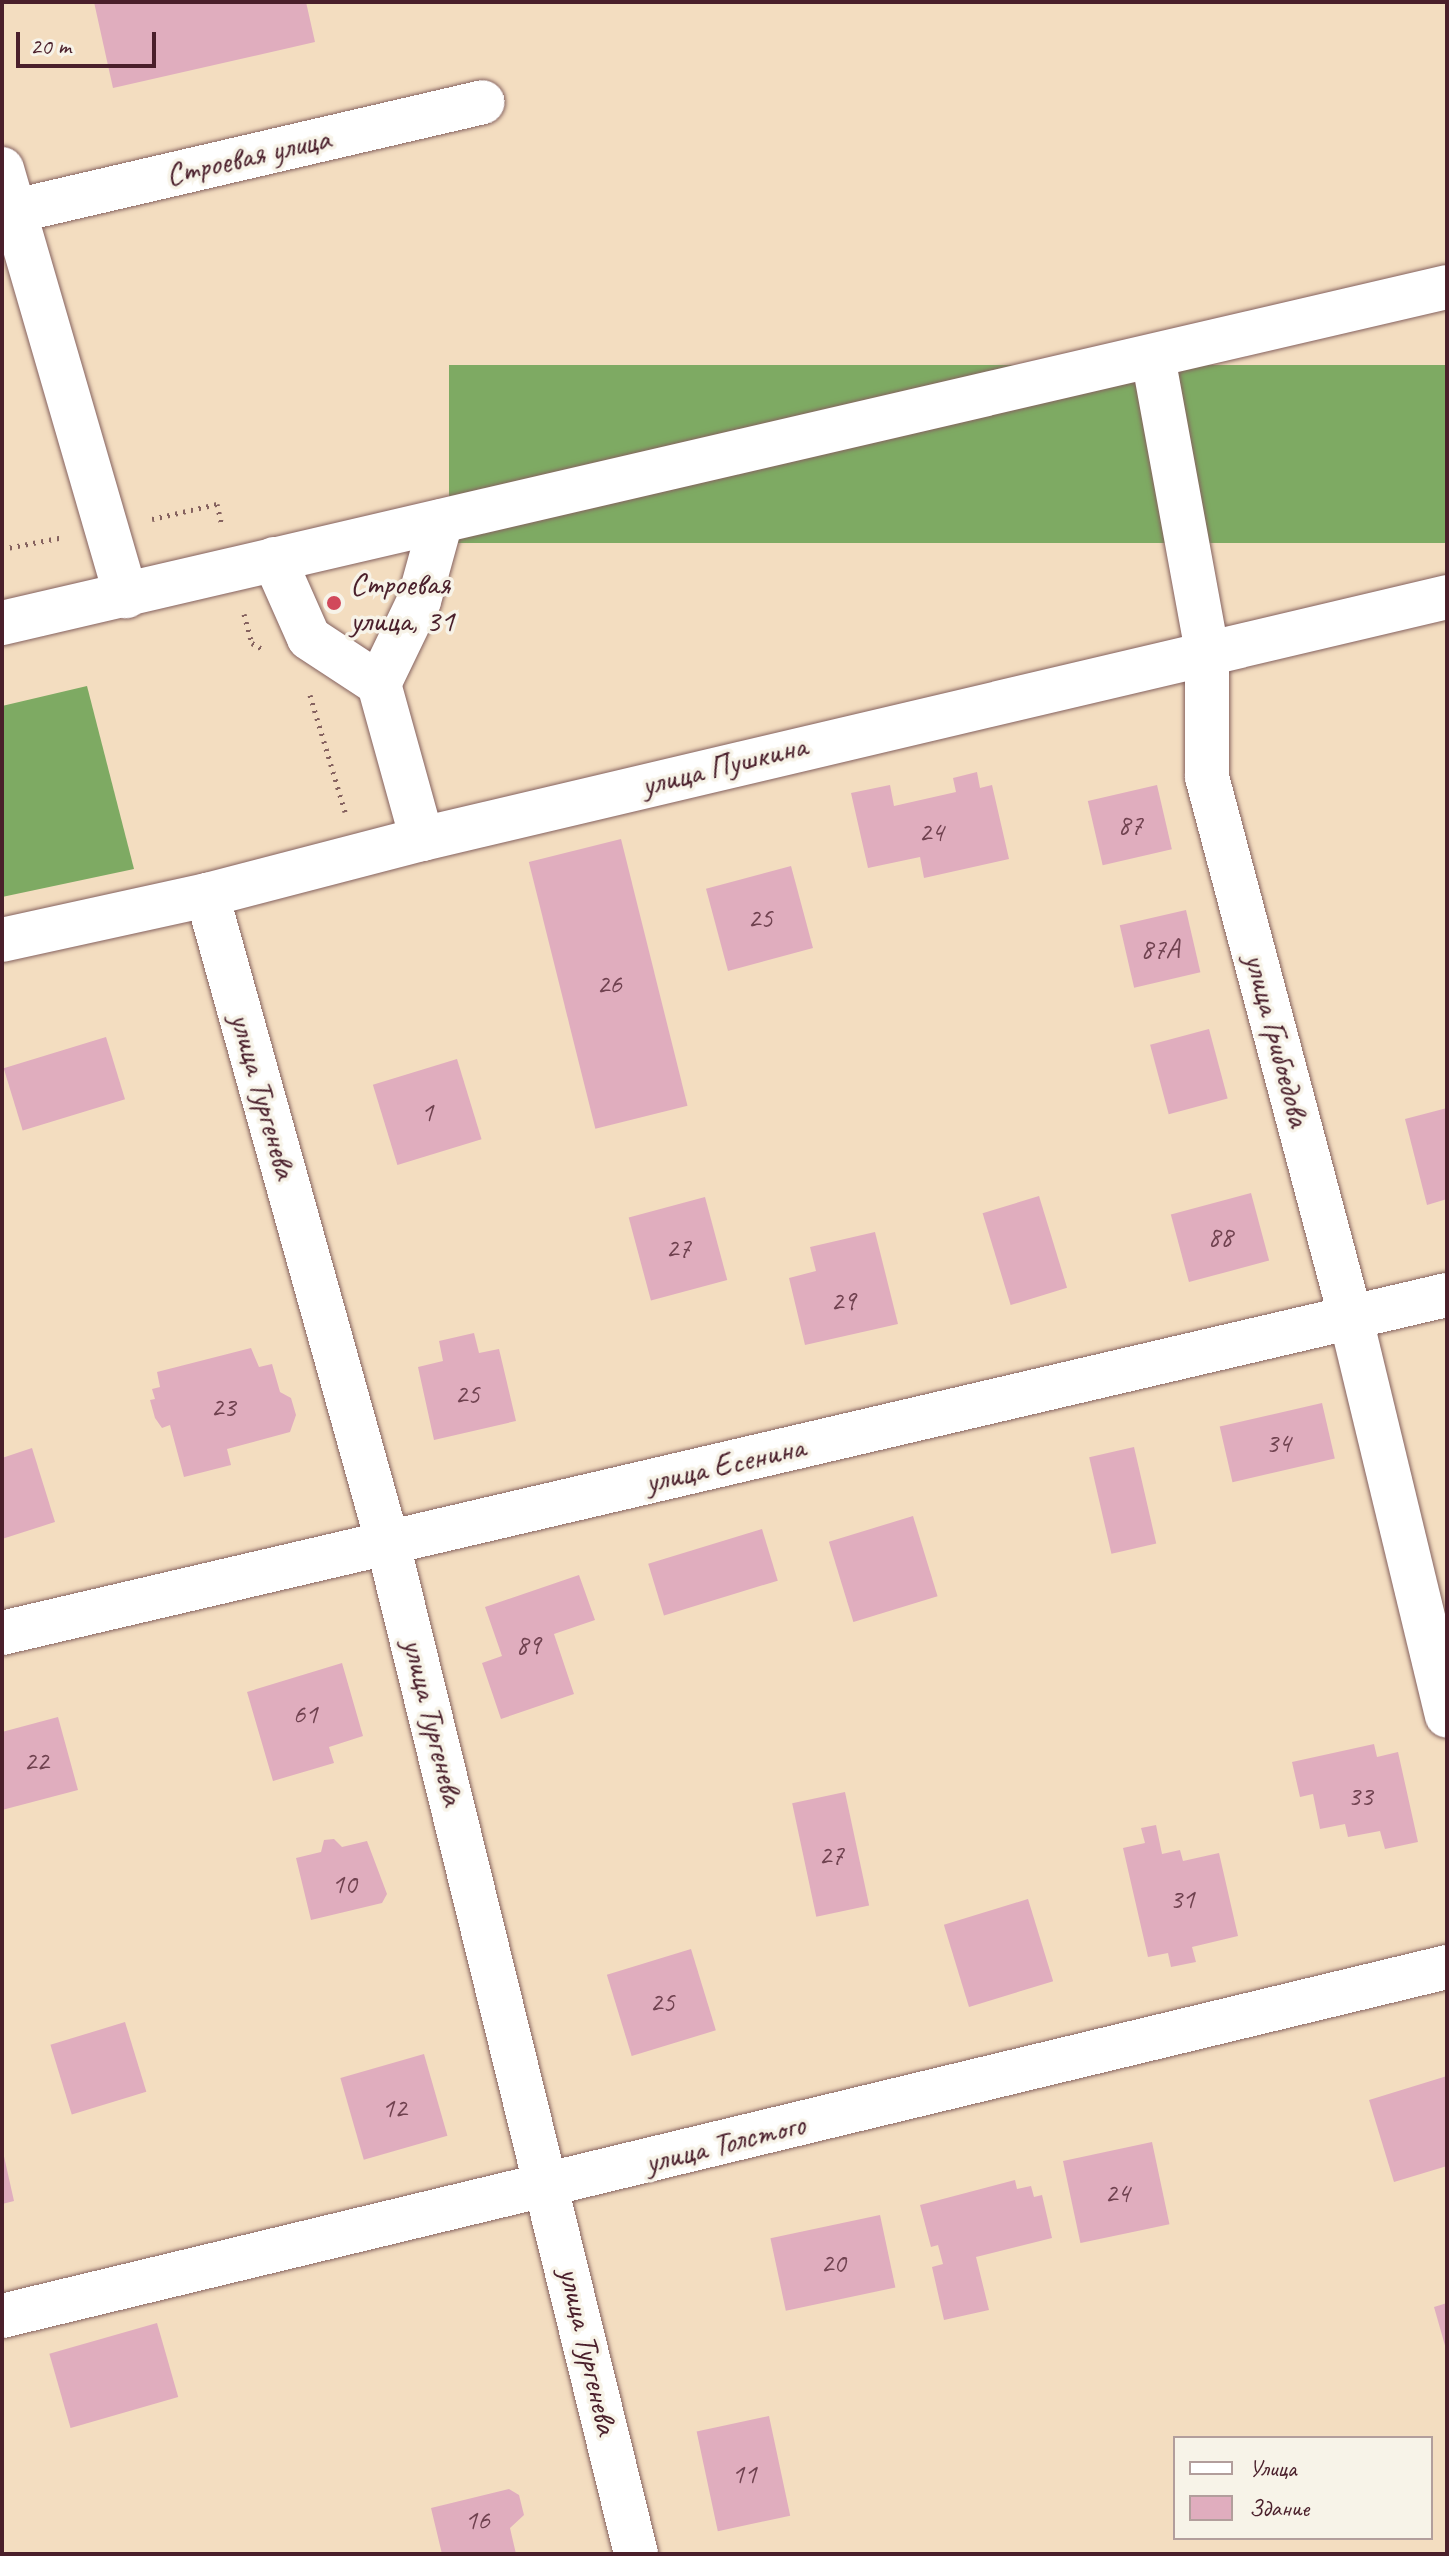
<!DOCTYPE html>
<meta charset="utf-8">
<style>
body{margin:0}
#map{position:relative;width:1449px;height:2556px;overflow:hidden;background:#f3ddc0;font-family:Caveat,sans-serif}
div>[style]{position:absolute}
.forest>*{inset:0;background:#7eaa63;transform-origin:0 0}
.building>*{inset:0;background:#e0adbe;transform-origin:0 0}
.path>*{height:5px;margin-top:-2.5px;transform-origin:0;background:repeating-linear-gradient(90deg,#85625f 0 2px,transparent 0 8px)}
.roads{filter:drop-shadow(0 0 2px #85625f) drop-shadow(0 0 2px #85625f)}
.minor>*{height:44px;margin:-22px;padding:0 22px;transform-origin:22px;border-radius:22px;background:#fff}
.major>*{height:44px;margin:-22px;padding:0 22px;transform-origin:22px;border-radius:22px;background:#fff}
.dots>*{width:22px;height:22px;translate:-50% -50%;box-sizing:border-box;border:4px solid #f7f3e8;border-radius:50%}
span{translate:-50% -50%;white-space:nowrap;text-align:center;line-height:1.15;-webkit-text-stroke:7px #f7f3e8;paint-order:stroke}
.number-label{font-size:28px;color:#704250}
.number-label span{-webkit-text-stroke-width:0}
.street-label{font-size:32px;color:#4a1f2b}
.poi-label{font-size:32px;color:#4a1f2b}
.left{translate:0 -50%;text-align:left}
.frame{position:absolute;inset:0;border:4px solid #4a1f2b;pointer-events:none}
.legend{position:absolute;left:1173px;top:2436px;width:260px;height:104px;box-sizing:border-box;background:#f7f3e8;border:2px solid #b29e9c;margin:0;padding:10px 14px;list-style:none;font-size:24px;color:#4a1f2b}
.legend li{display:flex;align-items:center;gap:16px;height:40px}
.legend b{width:40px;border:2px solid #b29e9c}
.scale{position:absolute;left:16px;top:32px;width:140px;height:36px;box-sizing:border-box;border:4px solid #4a1f2b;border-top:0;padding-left:10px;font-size:24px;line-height:28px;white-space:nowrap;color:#4a1f2b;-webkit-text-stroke:6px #f7f3e8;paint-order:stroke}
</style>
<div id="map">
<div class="forest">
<i style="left:1447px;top:365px;width:178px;height:998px;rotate:90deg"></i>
<i style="clip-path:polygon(87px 686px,134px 869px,2px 897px,2px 706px)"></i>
</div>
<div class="building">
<i style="clip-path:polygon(94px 2px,306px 2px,315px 42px,113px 88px)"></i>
<i style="clip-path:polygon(977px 772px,980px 788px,992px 785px,1009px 859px,924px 878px,920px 857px,868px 868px,851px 793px,890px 785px,894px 806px,956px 792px,953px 778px)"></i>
<i style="left:1157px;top:785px;width:66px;height:71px;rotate:77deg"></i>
<i style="left:621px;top:839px;width:275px;height:95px;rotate:76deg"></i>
<i style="left:791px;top:866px;width:85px;height:88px;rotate:75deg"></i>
<i style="left:1186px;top:910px;width:64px;height:68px;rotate:77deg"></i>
<i style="left:1209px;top:1029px;width:72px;height:61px;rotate:75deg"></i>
<i style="left:106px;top:1037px;width:65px;height:107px;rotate:73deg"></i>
<i style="left:457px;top:1059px;width:84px;height:88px;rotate:73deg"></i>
<i style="clip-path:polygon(1447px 1108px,1447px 1199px,1427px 1205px,1405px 1119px)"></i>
<i style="left:1251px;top:1193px;width:70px;height:83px;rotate:75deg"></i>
<i style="left:1039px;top:1196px;width:96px;height:59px;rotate:73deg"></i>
<i style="left:705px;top:1197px;width:86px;height:79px;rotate:75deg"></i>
<i style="clip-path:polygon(875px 1232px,898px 1324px,805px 1345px,789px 1278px,816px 1271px,810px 1247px)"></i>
<i style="clip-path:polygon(474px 1333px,479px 1353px,499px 1349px,516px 1421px,434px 1440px,418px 1367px,443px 1361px,439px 1341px)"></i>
<i style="clip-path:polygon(251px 1348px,259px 1367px,272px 1364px,280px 1392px,291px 1398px,296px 1415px,290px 1432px,227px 1449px,231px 1465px,184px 1477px,170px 1425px,162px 1428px,155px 1418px,150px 1400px,155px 1399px,152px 1389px,160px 1387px,157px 1372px)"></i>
<i style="left:1322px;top:1403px;width:57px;height:105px;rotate:77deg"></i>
<i style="left:1134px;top:1447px;width:99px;height:46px;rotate:77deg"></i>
<i style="clip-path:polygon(32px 1448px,55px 1522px,2px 1539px,2px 1458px)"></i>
<i style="left:913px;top:1516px;width:84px;height:88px;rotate:73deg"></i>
<i style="left:762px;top:1529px;width:54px;height:119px;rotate:73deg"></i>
<i style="clip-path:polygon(579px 1575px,595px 1620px,554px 1634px,574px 1694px,501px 1719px,482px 1663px,502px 1656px,485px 1607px)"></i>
<i style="clip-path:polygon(342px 1663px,363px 1736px,329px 1747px,334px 1763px,273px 1781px,247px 1692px)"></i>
<i style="clip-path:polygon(58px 1717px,78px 1790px,2px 1810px,2px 1732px)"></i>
<i style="clip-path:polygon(1374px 1744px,1377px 1757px,1398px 1752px,1418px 1842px,1385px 1849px,1380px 1831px,1348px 1837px,1345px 1824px,1320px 1829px,1313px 1794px,1300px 1797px,1292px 1762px)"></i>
<i style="left:845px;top:1792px;width:116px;height:54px;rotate:78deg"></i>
<i style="clip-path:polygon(1156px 1825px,1162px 1854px,1180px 1850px,1183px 1861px,1219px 1853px,1238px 1936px,1192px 1947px,1196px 1962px,1171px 1967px,1168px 1953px,1148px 1957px,1123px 1848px,1145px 1843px,1141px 1828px)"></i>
<i style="clip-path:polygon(334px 1839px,342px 1847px,367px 1841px,387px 1894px,382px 1903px,311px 1920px,296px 1858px,321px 1852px,324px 1840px)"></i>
<i style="left:1028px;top:1899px;width:86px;height:88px;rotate:73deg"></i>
<i style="left:691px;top:1949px;width:85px;height:88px;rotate:73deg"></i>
<i style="left:125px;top:2022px;width:73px;height:78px;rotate:73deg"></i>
<i style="left:424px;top:2054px;width:85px;height:87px;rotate:74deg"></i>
<i style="clip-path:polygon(1447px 2076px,1447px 2166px,1394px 2182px,1369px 2100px)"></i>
<i style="left:1152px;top:2142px;width:84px;height:91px;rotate:78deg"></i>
<i style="clip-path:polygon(3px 2152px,14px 2201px,2px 2204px,2px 2153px)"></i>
<i style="clip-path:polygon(1015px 2180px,1017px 2189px,1031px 2186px,1034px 2197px,1042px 2195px,1052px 2238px,976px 2257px,989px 2310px,944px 2320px,932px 2267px,943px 2264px,938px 2245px,931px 2247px,920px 2205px)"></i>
<i style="left:880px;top:2215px;width:74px;height:112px;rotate:78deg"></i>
<i style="clip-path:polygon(1447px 2303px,1447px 2349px,1446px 2349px,1434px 2307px)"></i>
<i style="left:157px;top:2323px;width:77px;height:112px;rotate:74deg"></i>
<i style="left:769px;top:2416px;width:102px;height:74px;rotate:78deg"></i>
<i style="clip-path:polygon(509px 2489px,519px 2495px,524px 2515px,510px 2528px,516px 2554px,442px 2554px,431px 2508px)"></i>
</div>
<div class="path">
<i style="left:152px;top:519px;width:67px;rotate:-13deg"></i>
<i style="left:217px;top:504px;width:23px;rotate:77deg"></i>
<i style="left:2px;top:549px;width:63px;rotate:-11deg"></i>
<i style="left:244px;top:614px;width:30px;rotate:75deg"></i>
<i style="left:252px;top:643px;width:12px;rotate:31deg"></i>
<i style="left:310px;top:695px;width:122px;rotate:73.3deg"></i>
</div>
<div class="roads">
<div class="minor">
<i style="left:2px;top:169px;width:445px;rotate:73.8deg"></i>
<i style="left:15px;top:211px;width:480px;rotate:-13.1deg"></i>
<i style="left:1153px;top:357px;width:298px;rotate:79.6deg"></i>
<i style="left:1207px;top:650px;width:127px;rotate:90deg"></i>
<i style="left:1207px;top:777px;width:561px;rotate:75.12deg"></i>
<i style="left:1351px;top:1319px;width:408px;rotate:76.4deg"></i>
<i style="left:274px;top:559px;width:86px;rotate:66.1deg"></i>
<i style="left:309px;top:638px;width:84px;rotate:33.3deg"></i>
<i style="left:379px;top:684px;width:161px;rotate:74.5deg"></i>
<i style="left:379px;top:684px;width:92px;rotate:-64.3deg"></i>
<i style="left:419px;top:601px;width:83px;rotate:-74.6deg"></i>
<i style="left:207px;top:895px;width:674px;rotate:74.42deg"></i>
<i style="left:388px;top:1544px;width:1040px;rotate:76.2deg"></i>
<i style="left:2px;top:940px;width:210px;rotate:-12.4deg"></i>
<i style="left:207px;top:895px;width:222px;rotate:-14.6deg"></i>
<i style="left:422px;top:839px;width:1053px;rotate:-13.28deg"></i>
<i style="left:2px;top:1633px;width:1484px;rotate:-13.17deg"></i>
<i style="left:2px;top:2316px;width:1487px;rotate:-13.58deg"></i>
</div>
<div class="major">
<i style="left:2px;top:623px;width:1484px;rotate:-13.09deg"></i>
</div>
</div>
<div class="dots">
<i style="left:334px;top:603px;background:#d1495b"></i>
</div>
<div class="number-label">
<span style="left:1130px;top:825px">87</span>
<span style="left:931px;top:832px">24</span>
<span style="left:760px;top:918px">25</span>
<span style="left:1160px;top:949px">87А</span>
<span style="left:609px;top:984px">26</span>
<span style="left:427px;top:1112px">1</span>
<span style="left:1220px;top:1237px">88</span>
<span style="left:678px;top:1248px">27</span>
<span style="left:843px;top:1301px">29</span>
<span style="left:467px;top:1394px">25</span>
<span style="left:223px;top:1407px">23</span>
<span style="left:1278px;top:1443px">34</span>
<span style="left:528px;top:1645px">89</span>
<span style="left:305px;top:1714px">61</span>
<span style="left:36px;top:1761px">22</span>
<span style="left:1360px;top:1796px">33</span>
<span style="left:831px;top:1855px">27</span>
<span style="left:344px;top:1884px">10</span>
<span style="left:1182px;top:1899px">31</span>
<span style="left:662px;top:2002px">25</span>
<span style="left:394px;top:2108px">12</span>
<span style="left:1117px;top:2193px">24</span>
<span style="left:833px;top:2263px">20</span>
<span style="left:744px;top:2474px">11</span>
<span style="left:477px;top:2520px">16</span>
</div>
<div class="street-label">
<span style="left:248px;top:157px;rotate:-13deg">Строевая улица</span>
<span style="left:724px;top:766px;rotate:-14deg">улица Пушкина</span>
<span style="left:1277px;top:1040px;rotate:75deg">улица Грибоедова</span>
<span style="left:263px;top:1096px;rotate:74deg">улица Тургенева</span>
<span style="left:725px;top:1465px;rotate:-13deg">улица Есенина</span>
<span style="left:433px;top:1722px;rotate:76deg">улица Тургенева</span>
<span style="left:725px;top:2144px;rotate:-14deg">улица Толстого</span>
<span style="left:588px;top:2351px;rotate:77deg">улица Тургенева</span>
</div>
<div class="poi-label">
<span class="left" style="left:350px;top:603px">Строевая<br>улица, 31</span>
</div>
<div class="frame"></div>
<ul class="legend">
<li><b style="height:10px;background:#fff"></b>Улица</li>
<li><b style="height:22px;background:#e0adbe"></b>Здание</li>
</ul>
<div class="scale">20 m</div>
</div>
